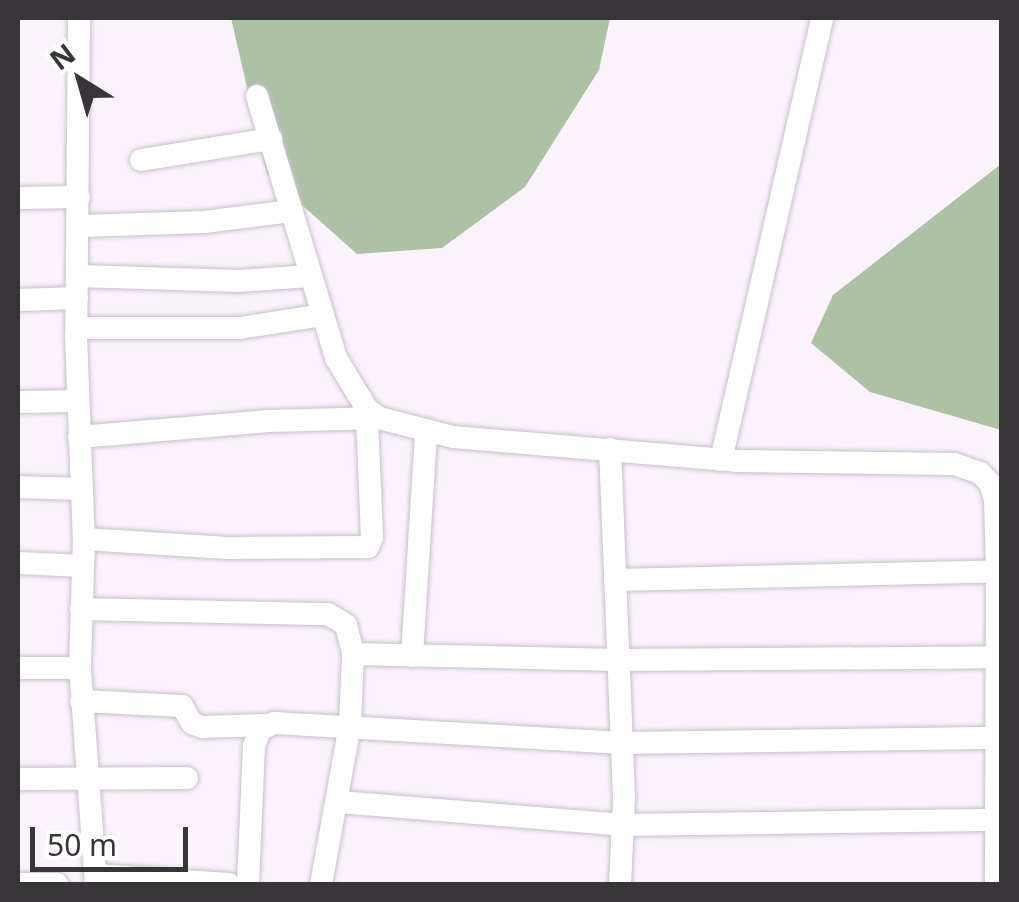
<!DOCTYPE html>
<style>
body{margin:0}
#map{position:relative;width:1019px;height:902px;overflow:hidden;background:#faf3fc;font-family:"Noto Sans",sans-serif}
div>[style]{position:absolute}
.forest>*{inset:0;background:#adc1a5}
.roads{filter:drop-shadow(0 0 2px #c7c0c9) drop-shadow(0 0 2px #c7c0c9)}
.minor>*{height:22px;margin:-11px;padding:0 11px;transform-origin:11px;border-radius:11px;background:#fff}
span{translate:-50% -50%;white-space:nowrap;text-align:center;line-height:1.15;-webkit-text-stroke:8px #fff;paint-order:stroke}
.frame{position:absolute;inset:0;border:20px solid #383539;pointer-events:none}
.north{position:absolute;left:30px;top:30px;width:100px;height:100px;-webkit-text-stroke:8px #fff;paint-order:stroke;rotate:323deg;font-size:28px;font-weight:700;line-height:40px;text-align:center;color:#383539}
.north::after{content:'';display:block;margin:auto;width:35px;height:45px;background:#383539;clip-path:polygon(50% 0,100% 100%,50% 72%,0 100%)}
.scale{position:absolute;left:30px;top:827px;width:158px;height:45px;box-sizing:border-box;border:5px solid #383539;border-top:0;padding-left:12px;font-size:30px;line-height:35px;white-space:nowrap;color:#383539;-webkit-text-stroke:8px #fff;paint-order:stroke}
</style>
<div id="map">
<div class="forest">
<i style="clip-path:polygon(231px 18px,610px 18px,599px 70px,525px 187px,442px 248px,357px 254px,267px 174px)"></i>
<i style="clip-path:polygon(1001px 164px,1001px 430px,870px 392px,811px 343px,833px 295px)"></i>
</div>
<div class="roads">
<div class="minor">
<i style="left:79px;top:18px;width:317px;rotate:90.5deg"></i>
<i style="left:76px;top:335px;width:204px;rotate:87.8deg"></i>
<i style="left:84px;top:539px;width:129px;rotate:91.8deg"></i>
<i style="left:80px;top:668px;width:217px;rotate:85.8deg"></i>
<i style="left:257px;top:96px;width:274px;rotate:73.2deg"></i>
<i style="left:336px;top:358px;width:60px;rotate:58.7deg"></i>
<i style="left:367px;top:409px;width:15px;rotate:37deg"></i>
<i style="left:379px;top:418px;width:76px;rotate:14.4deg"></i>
<i style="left:453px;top:437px;width:285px;rotate:4.8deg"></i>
<i style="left:737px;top:461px;width:217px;rotate:0.8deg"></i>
<i style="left:954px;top:464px;width:28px;rotate:19deg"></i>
<i style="left:980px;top:473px;width:14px;rotate:45deg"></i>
<i style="left:990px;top:483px;width:18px;rotate:74deg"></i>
<i style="left:995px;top:500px;width:71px;rotate:88.4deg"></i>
<i style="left:997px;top:571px;width:313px;rotate:90.2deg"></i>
<i style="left:141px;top:160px;width:132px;rotate:-9.2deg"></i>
<i style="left:18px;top:198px;width:61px;rotate:-0.9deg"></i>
<i style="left:80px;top:226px;width:124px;rotate:-1.8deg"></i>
<i style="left:204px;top:222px;width:88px;rotate:-7.2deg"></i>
<i style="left:78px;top:276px;width:161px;rotate:1.8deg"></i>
<i style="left:239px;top:281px;width:70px;rotate:-4.1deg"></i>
<i style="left:18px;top:300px;width:59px;rotate:-1.9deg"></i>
<i style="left:77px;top:328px;width:163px"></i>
<i style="left:240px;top:328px;width:83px;rotate:-9deg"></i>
<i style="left:18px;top:402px;width:60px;rotate:-1deg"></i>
<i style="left:79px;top:437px;width:191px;rotate:-4.8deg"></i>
<i style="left:269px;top:421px;width:110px;rotate:-1.6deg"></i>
<i style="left:610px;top:449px;width:351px;rotate:87.7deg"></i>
<i style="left:624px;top:800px;width:84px;rotate:92.7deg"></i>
<i style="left:721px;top:460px;width:453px;rotate:-77.1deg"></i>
<i style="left:18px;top:487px;width:63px;rotate:1.8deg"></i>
<i style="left:84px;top:539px;width:144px;rotate:3.6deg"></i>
<i style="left:228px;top:548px;width:140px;rotate:-0.4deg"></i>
<i style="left:368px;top:547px;width:11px;rotate:-68deg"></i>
<i style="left:372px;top:537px;width:118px;rotate:-92.4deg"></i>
<i style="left:18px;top:563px;width:64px;rotate:2.7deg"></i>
<i style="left:615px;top:580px;width:387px;rotate:-1.3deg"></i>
<i style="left:81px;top:609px;width:247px;rotate:1.2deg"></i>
<i style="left:328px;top:614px;width:21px;rotate:31deg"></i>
<i style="left:346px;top:625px;width:30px;rotate:76deg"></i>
<i style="left:353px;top:654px;width:71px;rotate:92.4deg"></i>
<i style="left:350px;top:725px;width:162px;rotate:100.3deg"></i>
<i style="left:353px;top:654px;width:266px;rotate:1.3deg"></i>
<i style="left:619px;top:660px;width:383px;rotate:-0.4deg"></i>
<i style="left:412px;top:656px;width:225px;rotate:-86.4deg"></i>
<i style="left:18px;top:668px;width:62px"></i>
<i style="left:81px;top:701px;width:101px;rotate:2.8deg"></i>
<i style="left:182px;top:706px;width:20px;rotate:60deg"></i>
<i style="left:192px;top:723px;width:11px;rotate:22deg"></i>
<i style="left:202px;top:727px;width:65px;rotate:-1.8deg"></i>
<i style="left:18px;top:779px;width:169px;rotate:-0.3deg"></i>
<i style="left:339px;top:802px;width:285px;rotate:4.6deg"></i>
<i style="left:623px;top:825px;width:379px;rotate:-0.8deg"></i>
<i style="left:96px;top:875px;width:133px;rotate:3.9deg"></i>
<i style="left:18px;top:884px;width:39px"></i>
<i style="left:248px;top:884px;width:138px;rotate:-87.5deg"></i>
<i style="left:254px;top:746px;width:17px;rotate:-69deg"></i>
<i style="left:260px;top:730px;width:16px;rotate:-27deg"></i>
<i style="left:274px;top:723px;width:349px;rotate:3.3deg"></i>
<i style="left:622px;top:743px;width:380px;rotate:-0.8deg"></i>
</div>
</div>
<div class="frame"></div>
<div class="north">N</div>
<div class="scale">50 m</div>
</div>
